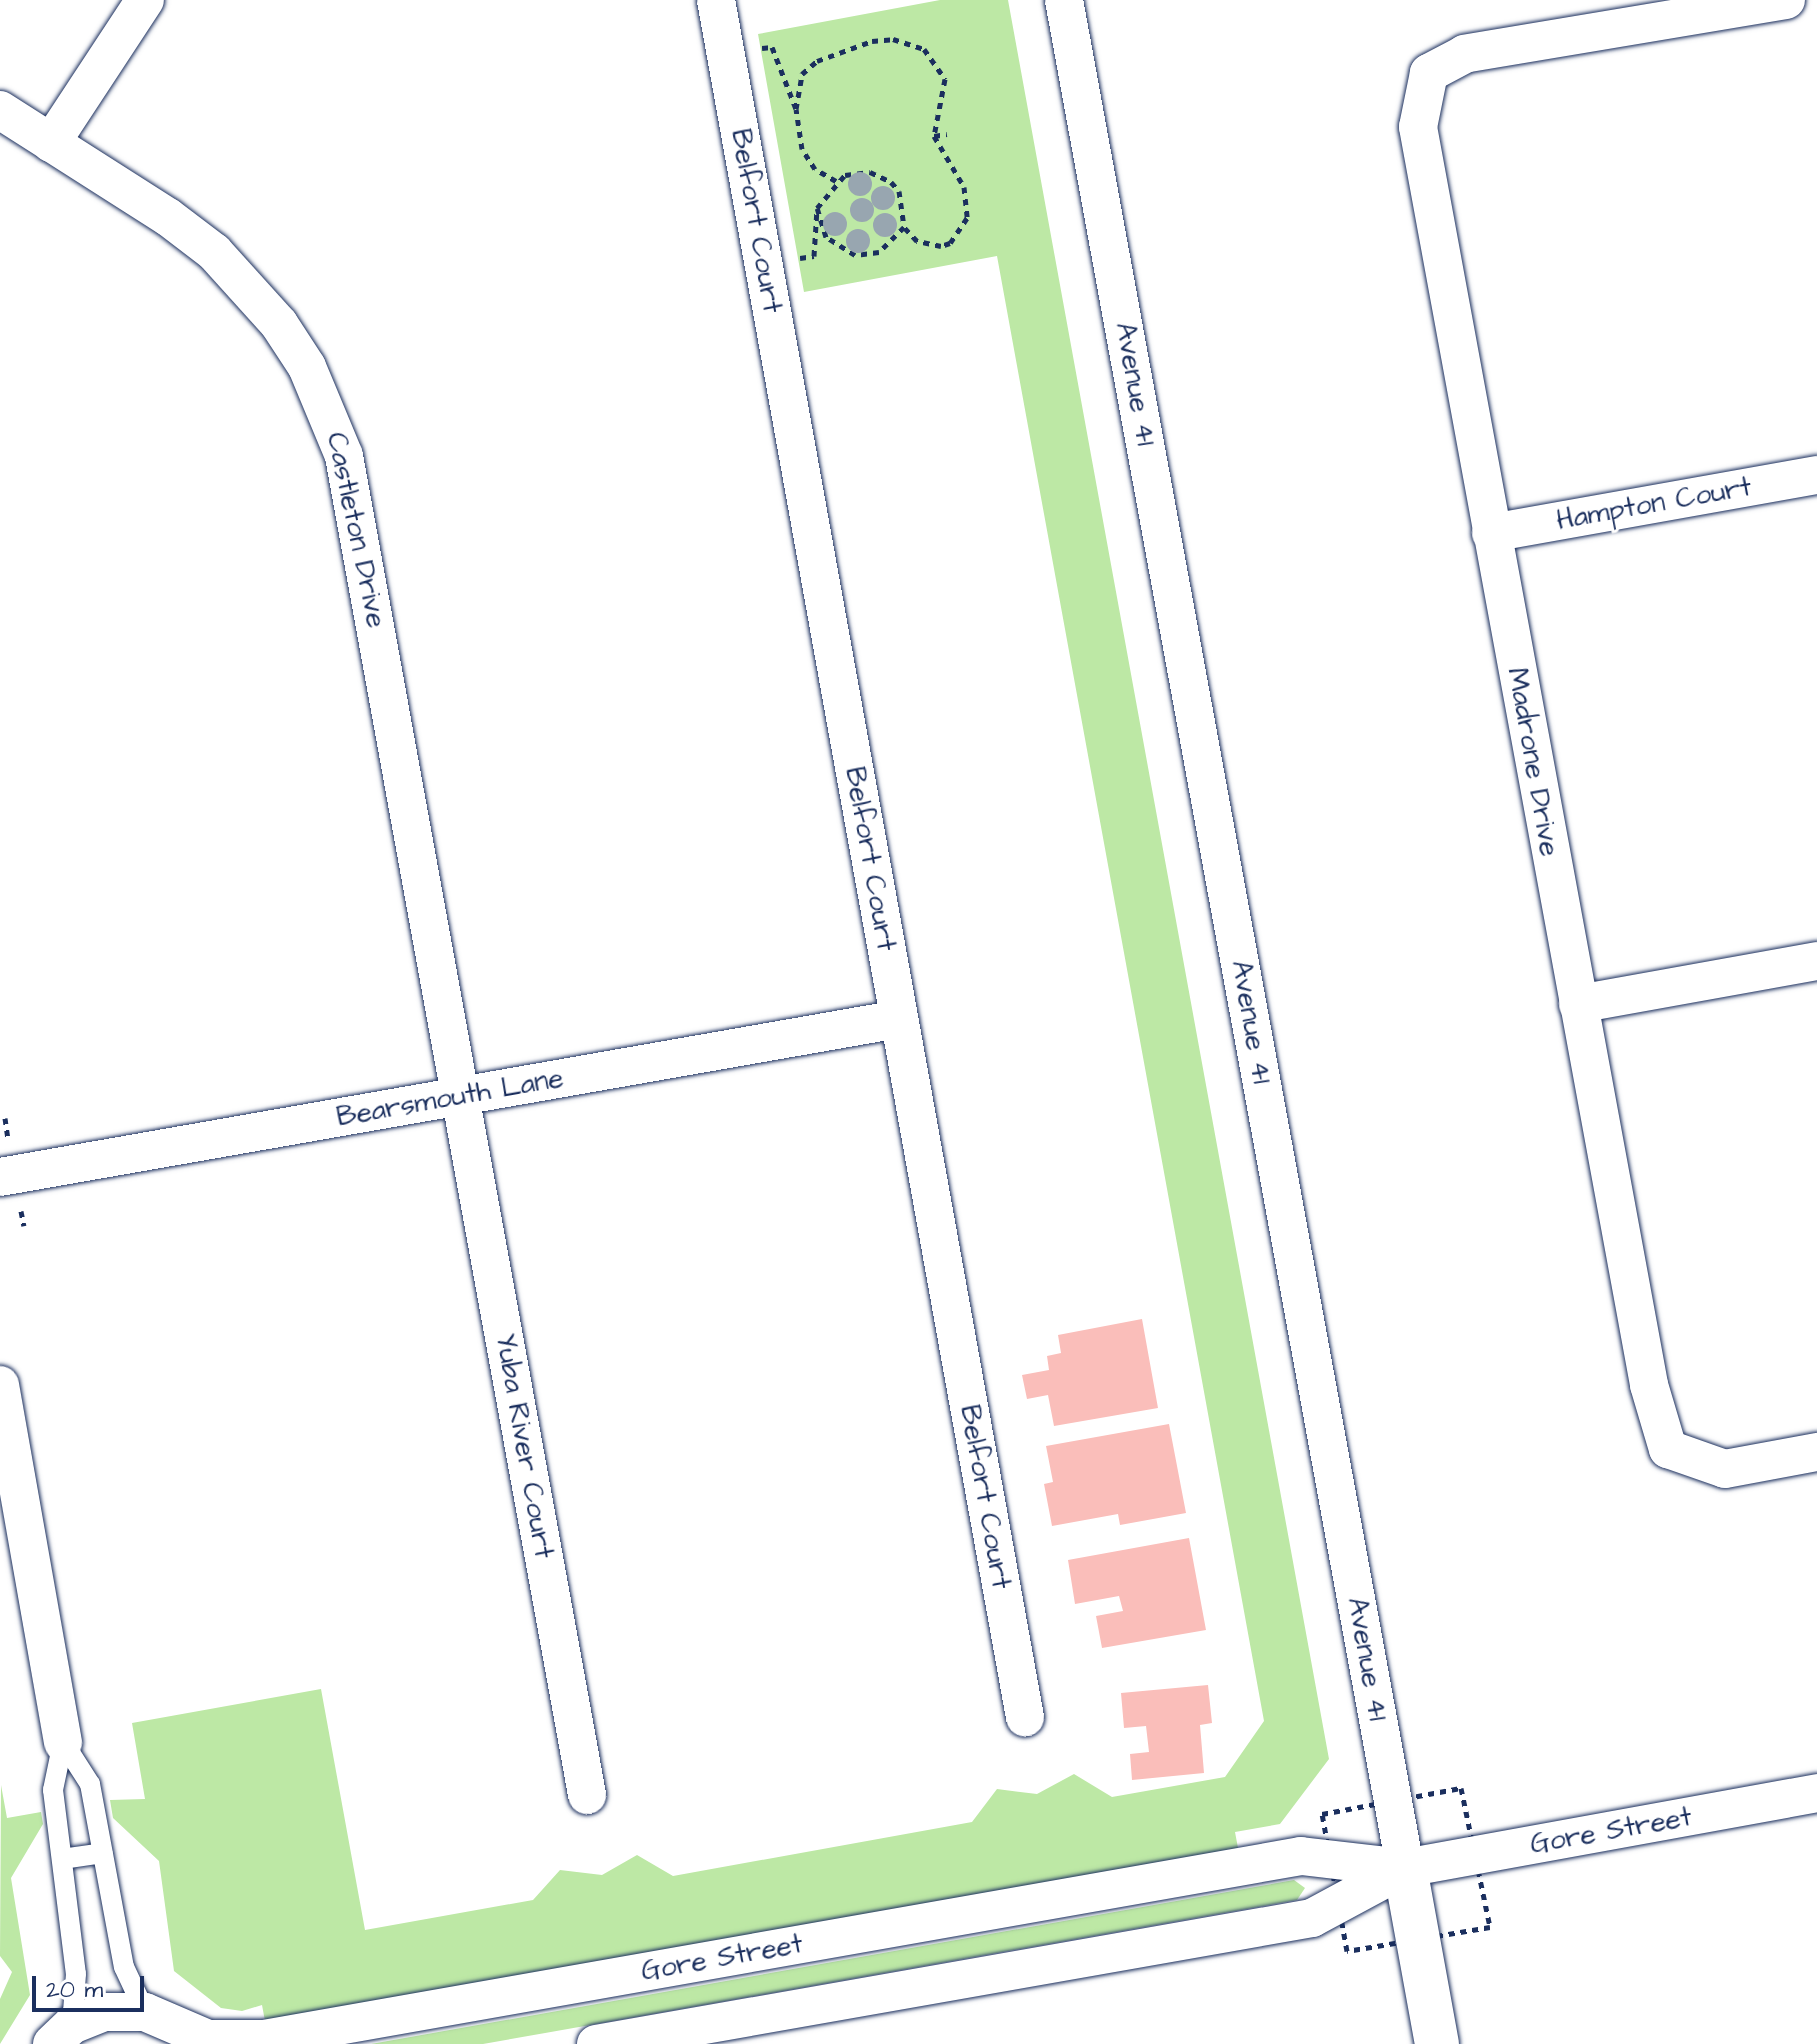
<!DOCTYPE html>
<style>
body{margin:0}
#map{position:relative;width:1817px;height:2044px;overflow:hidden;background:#fff;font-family:"Architects Daughter",sans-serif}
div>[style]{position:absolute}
.green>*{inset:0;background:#bde8a5}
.building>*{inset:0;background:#fabeba}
.path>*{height:5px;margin-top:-2.5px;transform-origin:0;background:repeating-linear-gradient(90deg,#1b2f5e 0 6px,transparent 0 12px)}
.roads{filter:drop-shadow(0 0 2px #1b2f5e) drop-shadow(0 0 2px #1b2f5e)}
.service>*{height:20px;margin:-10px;padding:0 10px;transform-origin:10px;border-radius:10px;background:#fff}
.minor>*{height:38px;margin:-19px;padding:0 19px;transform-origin:19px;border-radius:19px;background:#fff}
.tertiary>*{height:44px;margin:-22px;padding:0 22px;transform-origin:22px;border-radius:22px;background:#fff}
.trees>*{width:24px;height:24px;margin:-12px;border-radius:50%;background:#98a6b0}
span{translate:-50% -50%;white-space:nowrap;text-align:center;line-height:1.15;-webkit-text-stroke:6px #fff;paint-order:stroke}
.street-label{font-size:28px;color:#1b2f5e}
.scale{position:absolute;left:32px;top:1976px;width:112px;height:36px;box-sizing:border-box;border:4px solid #1b2f5e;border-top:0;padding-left:10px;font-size:24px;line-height:28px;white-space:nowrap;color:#1b2f5e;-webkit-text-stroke:6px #fff;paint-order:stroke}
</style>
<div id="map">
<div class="green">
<i style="clip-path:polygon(940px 0,1008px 0,1329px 1759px,1280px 1824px,1235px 1832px,1238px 1848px,265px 2021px,262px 2005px,242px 2011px,221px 2008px,174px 1971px,159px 1861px,113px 1818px,110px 1800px,145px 1799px,132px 1723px,321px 1689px,365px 1930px,533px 1900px,560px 1870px,602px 1875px,637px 1855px,673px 1876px,972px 1822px,997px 1789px,1037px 1794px,1074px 1774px,1112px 1797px,1225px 1777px,1264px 1721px,997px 256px,804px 292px,758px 34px)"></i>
<i style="clip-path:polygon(1px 1785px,7px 1818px,41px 1812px,43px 1824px,11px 1878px,30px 1995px,0 2044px,0 1999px,12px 1972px,0 1956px)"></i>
<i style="clip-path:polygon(1294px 1880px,1305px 1888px,1297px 1900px,483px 2044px,371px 2044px)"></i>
</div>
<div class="building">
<i style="clip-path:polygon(1142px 1319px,1158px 1408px,1054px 1426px,1048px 1395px,1027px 1399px,1022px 1375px,1049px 1370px,1047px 1356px,1061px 1353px,1058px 1335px)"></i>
<i style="clip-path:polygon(1169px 1424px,1186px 1513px,1120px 1525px,1118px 1514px,1052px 1526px,1044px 1484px,1053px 1482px,1046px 1446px)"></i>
<i style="clip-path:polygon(1189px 1538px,1206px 1630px,1102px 1648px,1096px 1616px,1123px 1611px,1119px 1596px,1075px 1604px,1068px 1560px)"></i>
<i style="clip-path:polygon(1208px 1685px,1212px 1723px,1200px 1725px,1204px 1773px,1132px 1780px,1130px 1754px,1149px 1752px,1146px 1726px,1124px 1728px,1121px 1693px)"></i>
</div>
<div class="path">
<i style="left:762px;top:48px;width:10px;rotate:-6deg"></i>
<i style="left:772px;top:47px;width:66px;rotate:68.8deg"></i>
<i style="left:934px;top:136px;width:13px;rotate:-9deg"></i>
<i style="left:836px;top:181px;width:24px;rotate:-150deg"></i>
<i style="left:815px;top:169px;width:24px;rotate:-123deg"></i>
<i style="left:802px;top:149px;width:40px;rotate:-98.5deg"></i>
<i style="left:796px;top:109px;width:36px;rotate:-80deg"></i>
<i style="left:802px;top:74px;width:20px;rotate:-41deg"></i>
<i style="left:817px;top:61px;width:59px;rotate:-20deg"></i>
<i style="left:872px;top:41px;width:21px;rotate:-5deg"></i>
<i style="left:893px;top:39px;width:33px;rotate:18deg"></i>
<i style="left:924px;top:49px;width:37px;rotate:55deg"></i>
<i style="left:945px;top:79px;width:58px;rotate:100.9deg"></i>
<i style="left:934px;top:136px;width:59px;rotate:59.5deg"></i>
<i style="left:964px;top:187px;width:31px;rotate:84deg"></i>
<i style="left:967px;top:218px;width:30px;rotate:124deg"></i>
<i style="left:950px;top:243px;width:9px;rotate:162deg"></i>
<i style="left:941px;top:246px;width:25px;rotate:-168deg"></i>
<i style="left:917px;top:241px;width:19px;rotate:-133deg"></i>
<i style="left:800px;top:258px;width:14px;rotate:-8deg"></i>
<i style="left:814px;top:256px;width:48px;rotate:-86.4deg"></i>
<i style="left:817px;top:208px;width:43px;rotate:-49.7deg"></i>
<i style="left:845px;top:175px;width:25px;rotate:-7deg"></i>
<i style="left:870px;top:172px;width:23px;rotate:25deg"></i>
<i style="left:891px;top:182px;width:12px;rotate:48deg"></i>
<i style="left:899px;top:191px;width:36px;rotate:82deg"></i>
<i style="left:904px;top:227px;width:35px;rotate:135deg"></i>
<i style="left:879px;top:252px;width:24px;rotate:173deg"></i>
<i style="left:855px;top:255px;width:34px;rotate:-148deg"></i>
<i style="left:826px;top:237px;width:30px;rotate:-107deg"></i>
<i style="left:5px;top:1118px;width:21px;rotate:82deg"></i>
<i style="left:21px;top:1211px;width:15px;rotate:79deg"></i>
<i style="left:1461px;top:1788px;width:142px;rotate:78.2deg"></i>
<i style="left:1490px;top:1927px;width:145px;rotate:170.5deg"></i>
<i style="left:1347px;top:1951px;width:139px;rotate:-100.3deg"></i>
<i style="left:1322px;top:1814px;width:141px;rotate:-10.6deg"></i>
</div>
<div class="roads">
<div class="service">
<i style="left:63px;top:1742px;width:50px;rotate:57.3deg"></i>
<i style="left:90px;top:1784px;width:186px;rotate:79.5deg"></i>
<i style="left:124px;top:1967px;width:50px;rotate:65deg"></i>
<i style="left:63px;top:1742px;width:49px;rotate:101.8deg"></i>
<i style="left:53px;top:1790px;width:185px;rotate:82.9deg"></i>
<i style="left:76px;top:1974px;width:51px;rotate:94.5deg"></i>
<i style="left:62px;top:1859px;width:41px;rotate:-8.3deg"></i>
</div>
<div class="minor">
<i style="left:716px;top:0;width:1745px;rotate:79.8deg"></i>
<i style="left:1064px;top:0;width:1899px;rotate:79.65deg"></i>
<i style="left:1786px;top:0;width:326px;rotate:170.5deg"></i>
<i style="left:1465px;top:54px;width:41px;rotate:152.2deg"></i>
<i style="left:1429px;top:73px;width:55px;rotate:101.5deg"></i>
<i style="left:1418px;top:127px;width:1279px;rotate:79.59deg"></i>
<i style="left:1649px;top:1385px;width:67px;rotate:73.5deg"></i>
<i style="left:1668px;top:1449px;width:60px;rotate:19.3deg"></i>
<i style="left:1725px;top:1469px;width:94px;rotate:-10.5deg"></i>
<i style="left:0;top:110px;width:199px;rotate:32.5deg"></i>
<i style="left:168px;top:217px;width:58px;rotate:37.3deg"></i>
<i style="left:214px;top:252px;width:97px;rotate:47.9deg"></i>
<i style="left:279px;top:324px;width:51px;rotate:56.9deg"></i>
<i style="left:307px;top:367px;width:96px;rotate:67.4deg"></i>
<i style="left:344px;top:456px;width:1361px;rotate:79.71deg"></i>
<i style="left:51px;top:143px;width:171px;rotate:-56.7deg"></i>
<i style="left:1491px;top:533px;width:331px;rotate:-10.1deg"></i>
<i style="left:1578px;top:1004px;width:243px;rotate:-10.2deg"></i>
<i style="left:0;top:1177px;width:913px;rotate:-9.97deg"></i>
<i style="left:0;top:1385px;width:363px;rotate:80deg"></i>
<i style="left:52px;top:2044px;width:28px;rotate:-44deg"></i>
<i style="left:72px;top:2025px;width:35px;rotate:-22deg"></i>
<i style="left:105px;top:2012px;width:40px"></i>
<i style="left:145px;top:2012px;width:69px;rotate:23.2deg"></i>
<i style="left:208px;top:2039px;width:56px"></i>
<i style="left:264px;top:2039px;width:1053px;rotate:-10.01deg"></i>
<i style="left:1301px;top:1856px;width:105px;rotate:6.6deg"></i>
<i style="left:1405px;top:1868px;width:419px;rotate:-10.3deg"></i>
<i style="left:596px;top:2044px;width:727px;rotate:-9.98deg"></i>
<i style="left:1312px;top:1918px;width:106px;rotate:-28.3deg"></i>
</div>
<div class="tertiary">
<i style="left:1405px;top:1868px;width:179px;rotate:79.7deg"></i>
</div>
</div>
<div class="trees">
<i style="left:860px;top:184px"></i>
<i style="left:883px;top:198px"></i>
<i style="left:862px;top:210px"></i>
<i style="left:835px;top:224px"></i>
<i style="left:885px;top:225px"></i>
<i style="left:858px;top:241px"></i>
</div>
<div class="street-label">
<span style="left:756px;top:221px;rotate:80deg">Belfort Court</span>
<span style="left:1135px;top:384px;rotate:80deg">Avenue 41</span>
<span style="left:1654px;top:504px;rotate:-10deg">Hampton Court</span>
<span style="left:356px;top:530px;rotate:78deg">Castleton Drive</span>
<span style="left:1533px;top:762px;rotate:80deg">Madrone Drive</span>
<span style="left:870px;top:859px;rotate:80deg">Belfort Court</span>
<span style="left:1251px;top:1022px;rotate:80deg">Avenue 41</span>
<span style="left:450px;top:1098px;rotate:-10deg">Bearsmouth Lane</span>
<span style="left:524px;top:1446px;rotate:80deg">Yuba River Court</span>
<span style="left:985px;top:1497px;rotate:80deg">Belfort Court</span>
<span style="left:1367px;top:1659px;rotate:80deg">Avenue 41</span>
<span style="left:1611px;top:1831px;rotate:-10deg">Gore Street</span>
<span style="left:722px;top:1958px;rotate:-10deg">Gore Street</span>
</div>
<div class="scale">20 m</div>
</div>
